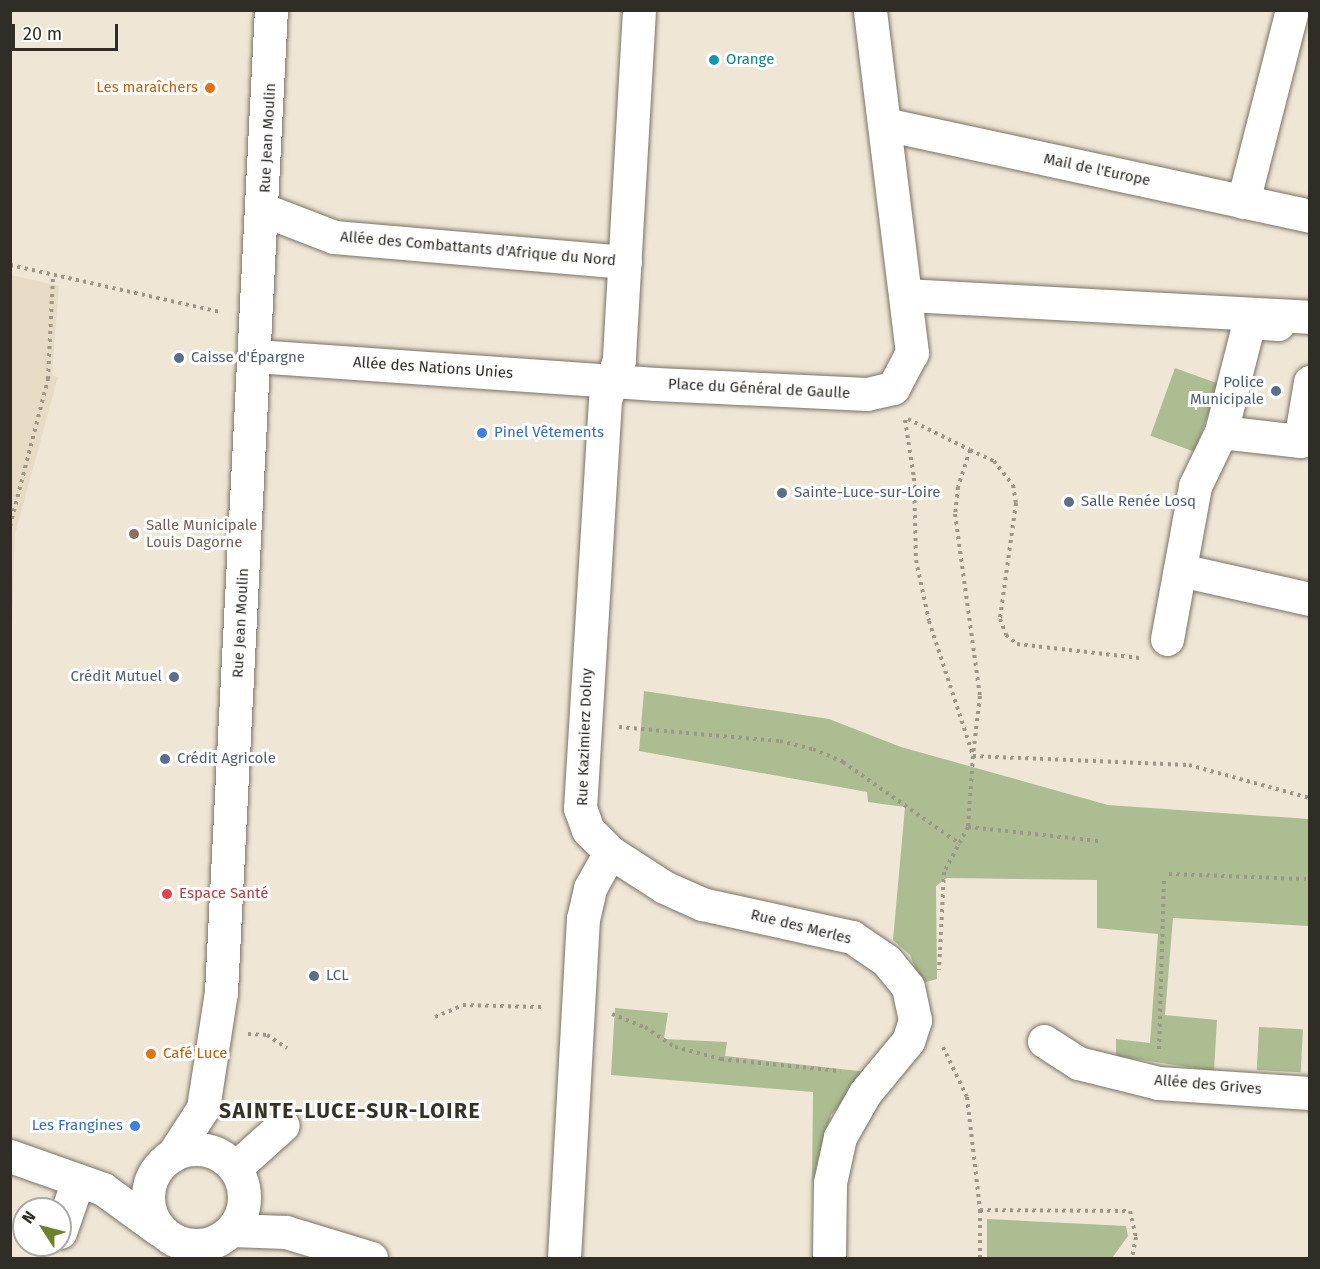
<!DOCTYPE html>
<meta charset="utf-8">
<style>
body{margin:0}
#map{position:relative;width:1320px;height:1269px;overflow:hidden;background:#efe6d6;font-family:"Fira Sans",sans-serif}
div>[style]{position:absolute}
.built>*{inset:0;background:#e7dbc4}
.green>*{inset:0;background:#adbd92;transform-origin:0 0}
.path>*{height:4px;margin-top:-2px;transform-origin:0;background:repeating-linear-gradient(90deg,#9d968a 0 3px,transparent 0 7.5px)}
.roads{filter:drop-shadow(0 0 2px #7a7264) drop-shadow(0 0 2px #7a7264)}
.minor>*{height:33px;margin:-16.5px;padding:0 16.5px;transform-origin:16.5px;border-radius:16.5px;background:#fff}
.minor>.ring{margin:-16.5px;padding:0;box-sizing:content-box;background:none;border:33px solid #fff;border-radius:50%}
.dots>*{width:16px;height:16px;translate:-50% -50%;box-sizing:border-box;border:3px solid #fff;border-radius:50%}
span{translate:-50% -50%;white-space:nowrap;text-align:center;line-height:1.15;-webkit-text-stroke:6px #fff;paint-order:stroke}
.culture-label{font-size:15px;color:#0d838f}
.left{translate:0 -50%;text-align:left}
.food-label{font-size:15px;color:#c56008}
.right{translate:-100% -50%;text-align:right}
.street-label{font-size:15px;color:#302d26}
.service-label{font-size:15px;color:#4e5e75}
.shop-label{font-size:15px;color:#366cbe}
.education-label{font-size:15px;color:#785e54}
.health-label{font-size:15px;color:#be3a42}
.district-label{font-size:21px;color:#383124;font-weight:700;letter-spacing:1.5px}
.frame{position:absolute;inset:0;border:12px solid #302d26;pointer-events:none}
.north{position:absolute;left:12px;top:1197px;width:60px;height:60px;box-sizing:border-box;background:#fff;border:2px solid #acaba8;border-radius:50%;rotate:306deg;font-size:16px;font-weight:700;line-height:24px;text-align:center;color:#302d26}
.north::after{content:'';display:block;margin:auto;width:21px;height:27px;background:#6f802f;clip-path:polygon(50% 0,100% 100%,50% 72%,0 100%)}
.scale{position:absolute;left:12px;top:24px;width:106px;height:27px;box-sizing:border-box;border:3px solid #302d26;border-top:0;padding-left:8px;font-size:18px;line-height:21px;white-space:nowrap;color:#302d26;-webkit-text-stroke:4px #fff;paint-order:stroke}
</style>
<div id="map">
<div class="built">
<i style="clip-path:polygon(11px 275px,59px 286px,52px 375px,58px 377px,15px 534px,11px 653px)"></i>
</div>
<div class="green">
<i style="left:1175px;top:368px;width:47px;height:72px;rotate:20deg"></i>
<i style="clip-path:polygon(644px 691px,829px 719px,901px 747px,1108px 805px,1309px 819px,1309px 926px,1173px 918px,1165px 1015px,1217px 1020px,1214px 1071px,1116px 1056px,1116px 1039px,1150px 1043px,1158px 934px,1097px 928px,1097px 880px,947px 878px,936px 886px,937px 979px,926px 982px,919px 978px,910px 955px,893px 940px,905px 807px,868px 802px,867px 792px,639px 751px)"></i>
<i style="clip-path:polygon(615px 1008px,668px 1013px,664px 1039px,727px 1042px,725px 1056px,868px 1072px,831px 1115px,812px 1183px,813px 1092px,611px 1075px)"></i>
<i style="left:1259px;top:1027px;width:44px;height:43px;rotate:3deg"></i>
<i style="clip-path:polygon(987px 1219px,1126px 1226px,1128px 1236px,1112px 1258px,987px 1258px)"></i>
</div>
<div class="path">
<i style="left:10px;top:265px;width:215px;rotate:12.6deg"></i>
<i style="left:908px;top:419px;width:69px;rotate:26.6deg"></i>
<i style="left:970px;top:450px;width:39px;rotate:108deg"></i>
<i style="left:958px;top:487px;width:27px;rotate:96deg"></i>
<i style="left:955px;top:514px;width:184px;rotate:82.2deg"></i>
<i style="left:980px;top:696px;width:60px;rotate:96.7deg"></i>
<i style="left:973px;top:756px;width:216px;rotate:2.4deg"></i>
<i style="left:1189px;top:765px;width:125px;rotate:15.3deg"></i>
<i style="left:905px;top:420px;width:59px;rotate:81.2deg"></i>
<i style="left:914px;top:478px;width:82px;rotate:88.6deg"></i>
<i style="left:916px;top:560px;width:62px;rotate:78deg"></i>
<i style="left:929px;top:621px;width:142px;rotate:71.9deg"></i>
<i style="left:973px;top:756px;width:71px;rotate:94deg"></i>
<i style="left:968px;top:827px;width:51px;rotate:118.1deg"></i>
<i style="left:944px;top:872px;width:98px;rotate:92.9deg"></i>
<i style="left:970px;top:450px;width:26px;rotate:25deg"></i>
<i style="left:994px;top:461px;width:31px;rotate:52deg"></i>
<i style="left:1013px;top:485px;width:18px;rotate:81deg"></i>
<i style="left:1016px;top:503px;width:117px;rotate:97.9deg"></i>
<i style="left:1000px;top:619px;width:17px;rotate:69deg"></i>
<i style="left:1006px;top:635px;width:14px;rotate:39deg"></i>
<i style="left:1017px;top:644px;width:123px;rotate:6.5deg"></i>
<i style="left:10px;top:526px;width:152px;rotate:-75.5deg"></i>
<i style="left:48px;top:379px;width:104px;rotate:-87.2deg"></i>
<i style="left:619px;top:727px;width:162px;rotate:5deg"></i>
<i style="left:780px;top:741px;width:34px;rotate:14deg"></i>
<i style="left:813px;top:749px;width:33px;rotate:23deg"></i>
<i style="left:843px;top:762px;width:143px;rotate:35deg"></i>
<i style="left:968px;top:827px;width:131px;rotate:6.1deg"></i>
<i style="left:1169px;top:874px;width:137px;rotate:2.1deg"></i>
<i style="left:612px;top:1014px;width:35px;rotate:22deg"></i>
<i style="left:645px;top:1027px;width:36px;rotate:34deg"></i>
<i style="left:675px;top:1047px;width:48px;rotate:14.6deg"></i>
<i style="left:721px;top:1059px;width:120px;rotate:5.8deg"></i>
<i style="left:435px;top:1017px;width:30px;rotate:-23deg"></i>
<i style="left:463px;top:1005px;width:79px;rotate:1.5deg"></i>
<i style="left:248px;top:1034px;width:19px;rotate:3deg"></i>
<i style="left:267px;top:1035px;width:24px;rotate:33deg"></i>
<i style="left:943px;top:1047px;width:55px;rotate:64.4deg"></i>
<i style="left:967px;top:1097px;width:114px;rotate:83.4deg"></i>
<i style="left:980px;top:1210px;width:48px;rotate:90deg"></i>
<i style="left:1159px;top:1049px;width:172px;rotate:-88.3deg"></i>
<i style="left:980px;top:1210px;width:150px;rotate:0.4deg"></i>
<i style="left:1130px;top:1211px;width:27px;rotate:77deg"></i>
<i style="left:1136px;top:1237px;width:21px;rotate:101deg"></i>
</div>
<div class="roads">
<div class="minor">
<i style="left:639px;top:10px;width:351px;rotate:93.3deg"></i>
<i style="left:619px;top:360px;width:42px;rotate:109.3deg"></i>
<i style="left:605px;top:400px;width:409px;rotate:93.5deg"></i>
<i style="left:580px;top:808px;width:23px;rotate:70deg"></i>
<i style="left:588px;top:830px;width:31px;rotate:45deg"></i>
<i style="left:610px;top:852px;width:64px;rotate:32.9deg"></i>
<i style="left:664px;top:887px;width:42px;rotate:24.1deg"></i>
<i style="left:702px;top:904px;width:154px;rotate:12.4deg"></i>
<i style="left:852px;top:937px;width:42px;rotate:34.4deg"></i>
<i style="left:887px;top:961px;width:33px;rotate:51deg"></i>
<i style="left:908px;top:987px;width:34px;rotate:78deg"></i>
<i style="left:915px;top:1020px;width:22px;rotate:108deg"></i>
<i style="left:908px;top:1041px;width:67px;rotate:129.6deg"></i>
<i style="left:865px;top:1093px;width:51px;rotate:119.6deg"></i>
<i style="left:840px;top:1137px;width:47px;rotate:102.3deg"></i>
<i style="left:830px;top:1183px;width:75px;rotate:90.8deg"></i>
<i style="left:885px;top:124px;width:435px;rotate:12.2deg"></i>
<i style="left:1243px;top:202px;width:198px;rotate:-75.7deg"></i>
<i style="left:264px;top:210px;width:75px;rotate:21.1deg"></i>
<i style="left:334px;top:237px;width:292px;rotate:4.9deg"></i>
<i style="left:907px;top:295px;width:404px;rotate:3.1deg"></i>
<i style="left:255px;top:356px;width:402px;rotate:4deg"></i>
<i style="left:656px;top:384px;width:211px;rotate:2.7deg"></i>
<i style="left:867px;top:394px;width:27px;rotate:-13deg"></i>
<i style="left:893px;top:388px;width:40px;rotate:-62deg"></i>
<i style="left:912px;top:353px;width:346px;rotate:-97deg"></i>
<i style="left:1221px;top:432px;width:80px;rotate:6.5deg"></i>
<i style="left:1300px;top:441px;width:60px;rotate:-80.4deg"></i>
<i style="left:1180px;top:570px;width:133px;rotate:12.6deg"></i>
<i style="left:1167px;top:639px;width:156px;rotate:-79.6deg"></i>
<i style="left:1195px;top:486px;width:60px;rotate:-64.3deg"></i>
<i style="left:1221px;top:432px;width:114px;rotate:-75.7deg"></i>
<i style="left:1249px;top:322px;width:29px;rotate:4deg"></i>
<i style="left:1044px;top:1041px;width:40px;rotate:32.9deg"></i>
<i style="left:1078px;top:1063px;width:82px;rotate:14deg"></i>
<i style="left:1158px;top:1083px;width:152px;rotate:3.8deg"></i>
<i class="ring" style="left:148px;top:1149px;width:63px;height:63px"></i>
<i style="left:10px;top:1156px;width:99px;rotate:19.5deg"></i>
<i style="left:103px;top:1189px;width:68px;rotate:36deg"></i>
<i style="left:172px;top:1156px;width:57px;rotate:-57.1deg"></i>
<i style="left:203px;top:1108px;width:117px;rotate:-81.2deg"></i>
<i style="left:221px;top:992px;width:983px;rotate:-87.09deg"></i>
<i style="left:235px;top:1168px;width:64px;rotate:-41.9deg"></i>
<i style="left:232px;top:1230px;width:54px;rotate:2.1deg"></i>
<i style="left:286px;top:1232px;width:89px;rotate:17deg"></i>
<i style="left:60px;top:1232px;width:55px;rotate:-70.9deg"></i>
<i style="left:564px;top:1258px;width:340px;rotate:-86.8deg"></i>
<i style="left:583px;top:919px;width:32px;rotate:-77deg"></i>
<i style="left:590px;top:888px;width:41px;rotate:-60.9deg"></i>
</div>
</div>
<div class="dots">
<i style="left:714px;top:60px;background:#0f9aa8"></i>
<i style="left:210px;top:88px;background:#e8710a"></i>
<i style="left:179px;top:358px;background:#5c6f8a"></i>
<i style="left:1276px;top:391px;background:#5c6f8a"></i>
<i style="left:482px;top:433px;background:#3f7fe0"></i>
<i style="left:782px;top:493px;background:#5c6f8a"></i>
<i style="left:1069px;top:502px;background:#5c6f8a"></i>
<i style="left:134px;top:534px;background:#8d6e63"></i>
<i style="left:174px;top:677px;background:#5c6f8a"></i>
<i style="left:165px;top:759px;background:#5c6f8a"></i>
<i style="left:167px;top:894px;background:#e0444e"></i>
<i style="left:314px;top:976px;background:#5c6f8a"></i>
<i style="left:151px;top:1054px;background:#e8710a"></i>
<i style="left:135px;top:1126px;background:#3f7fe0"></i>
</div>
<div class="culture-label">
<span class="left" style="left:726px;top:60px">Orange</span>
</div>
<div class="food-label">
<span class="right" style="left:198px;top:88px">Les maraîchers</span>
<span class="left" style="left:163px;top:1054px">Café Luce</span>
</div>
<div class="street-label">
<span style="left:268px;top:138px;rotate:-87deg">Rue Jean Moulin</span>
<span style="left:1097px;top:170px;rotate:12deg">Mail de l'Europe</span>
<span style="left:478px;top:249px;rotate:5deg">Allée des Combattants d'Afrique du Nord</span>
<span style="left:433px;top:368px;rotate:4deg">Allée des Nations Unies</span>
<span style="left:759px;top:389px;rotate:3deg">Place du Général de Gaulle</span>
<span style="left:241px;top:623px;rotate:-87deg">Rue Jean Moulin</span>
<span style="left:585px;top:737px;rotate:-88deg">Rue Kazimierz Dolny</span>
<span style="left:801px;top:927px;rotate:14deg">Rue des Merles</span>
<span style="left:1208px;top:1085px;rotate:5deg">Allée des Grives</span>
</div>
<div class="service-label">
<span class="left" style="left:191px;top:358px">Caisse d'Épargne</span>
<span class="right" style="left:1264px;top:391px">Police<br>Municipale</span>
<span class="left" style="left:794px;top:493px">Sainte-Luce-sur-Loire</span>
<span class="left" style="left:1081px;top:502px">Salle Renée Losq</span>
<span class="right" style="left:162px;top:677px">Crédit Mutuel</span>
<span class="left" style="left:177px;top:759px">Crédit Agricole</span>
<span class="left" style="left:326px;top:976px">LCL</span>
</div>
<div class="shop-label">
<span class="left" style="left:494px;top:433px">Pinel Vêtements</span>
<span class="right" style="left:123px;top:1126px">Les Frangines</span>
</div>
<div class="education-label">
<span class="left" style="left:146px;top:534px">Salle Municipale<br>Louis Dagorne</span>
</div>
<div class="health-label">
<span class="left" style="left:179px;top:894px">Espace Santé</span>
</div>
<div class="district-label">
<span style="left:350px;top:1111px">SAINTE-LUCE-SUR-LOIRE</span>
</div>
<div class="frame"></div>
<div class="north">N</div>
<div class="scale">20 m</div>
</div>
